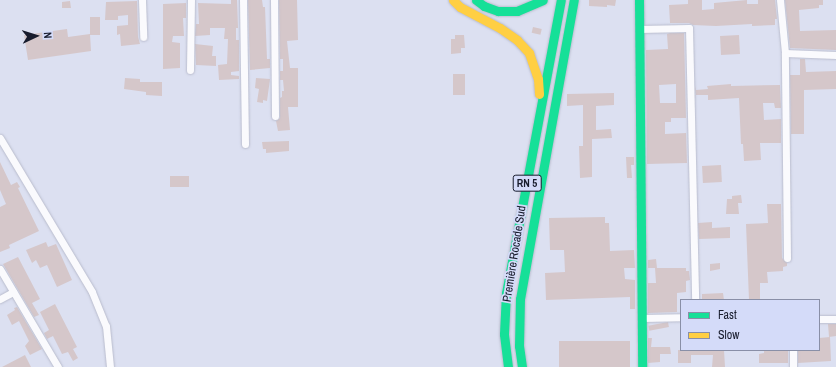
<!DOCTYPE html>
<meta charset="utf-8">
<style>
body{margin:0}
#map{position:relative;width:836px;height:367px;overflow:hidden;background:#dce0f1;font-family:"Archivo Narrow",sans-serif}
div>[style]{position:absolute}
.building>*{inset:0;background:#d5c7ca;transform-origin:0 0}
.roads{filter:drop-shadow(0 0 1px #b9bccd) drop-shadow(0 0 1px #b9bccd)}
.street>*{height:7px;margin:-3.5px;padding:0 3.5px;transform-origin:3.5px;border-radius:3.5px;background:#fafafd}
.fast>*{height:9px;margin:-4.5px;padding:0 4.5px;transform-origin:4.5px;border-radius:4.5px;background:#16e098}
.slow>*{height:9px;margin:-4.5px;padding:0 4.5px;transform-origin:4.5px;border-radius:4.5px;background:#ffcf43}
span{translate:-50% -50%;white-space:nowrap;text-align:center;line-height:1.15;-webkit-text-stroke:3.5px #d4dbf9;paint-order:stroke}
.shield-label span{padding:1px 3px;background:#d4dbf9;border:1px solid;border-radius:3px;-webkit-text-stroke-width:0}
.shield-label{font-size:11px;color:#181c2d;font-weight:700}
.street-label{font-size:12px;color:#181c2d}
.legend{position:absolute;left:680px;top:299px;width:140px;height:52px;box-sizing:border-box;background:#d4dbf9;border:1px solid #898fa7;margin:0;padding:5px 7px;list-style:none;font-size:12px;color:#181c2d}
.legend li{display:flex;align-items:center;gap:8px;height:20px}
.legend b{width:20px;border:1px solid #898fa7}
.north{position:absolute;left:16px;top:16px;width:40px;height:40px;-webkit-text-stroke:3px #d4dbf9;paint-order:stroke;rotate:86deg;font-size:11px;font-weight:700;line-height:16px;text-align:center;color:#181c2d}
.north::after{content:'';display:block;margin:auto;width:14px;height:18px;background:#181c2d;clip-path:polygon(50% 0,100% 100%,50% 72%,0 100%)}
</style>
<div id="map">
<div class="building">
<i style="clip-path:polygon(231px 0,237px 0,238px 28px,236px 28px,236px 40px,239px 40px,239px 71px,231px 72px,231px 75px,239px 76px,239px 79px,219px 80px,218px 65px,227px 64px,228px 39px,224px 39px,225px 28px,210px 28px,210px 35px,195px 36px,196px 24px,199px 24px,198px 3px,231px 4px)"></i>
<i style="clip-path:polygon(248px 0,262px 0,263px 7px,265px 7px,267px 59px,270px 59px,270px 68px,250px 70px)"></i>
<i style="clip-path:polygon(279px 0,297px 0,298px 40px,287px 41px,290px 68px,298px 68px,298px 107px,288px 107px,290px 130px,278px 131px,276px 121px,280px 118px,280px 98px,282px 97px,282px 91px,284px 91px,283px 80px,280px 80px,280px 71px,283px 71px,283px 59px,280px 59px)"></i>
<i style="clip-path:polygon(589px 0,616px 0,615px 6px,607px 5px,607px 7px,589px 6px)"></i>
<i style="clip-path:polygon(688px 0,702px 0,702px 10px,714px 9px,714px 3px,747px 0,747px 4px,758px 4px,758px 0,775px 0,777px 19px,775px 19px,775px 25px,752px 26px,752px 24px,716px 26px,693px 25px,689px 23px,670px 23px,669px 5px,688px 4px)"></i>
<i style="clip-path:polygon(785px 0,823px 0,823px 5px,819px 5px,819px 8px,799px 10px,800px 31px,836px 30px,836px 50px,790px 48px)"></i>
<i style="clip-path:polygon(70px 1px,71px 8px,62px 8px,62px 2px)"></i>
<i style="clip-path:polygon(137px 1px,138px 37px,140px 44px,121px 46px,120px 34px,117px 35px,117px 26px,128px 25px,128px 15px,118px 16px,118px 20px,105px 20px,106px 2px)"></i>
<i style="clip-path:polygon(186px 3px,186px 18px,183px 18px,184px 36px,173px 36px,172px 42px,180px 43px,180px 68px,163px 69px,163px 4px)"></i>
<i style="left:90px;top:17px;width:10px;height:18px"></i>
<i style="left:533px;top:27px;width:9px;height:6px;rotate:13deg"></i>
<i style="clip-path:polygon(67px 29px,68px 37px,90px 34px,91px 51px,28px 60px,24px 35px)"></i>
<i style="clip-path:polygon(evenodd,670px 33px,684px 33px,686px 118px,671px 118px,671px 122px,665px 122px,665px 134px,686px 133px,687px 163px,647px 164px,646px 50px,668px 49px,667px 34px,670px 33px,676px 84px,676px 103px,660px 103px,659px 85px,676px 84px)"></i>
<i style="clip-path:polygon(455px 35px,464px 35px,465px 48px,461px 48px,461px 53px,451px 54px,451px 39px,455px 39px)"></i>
<i style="left:739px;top:35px;width:19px;height:19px;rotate:87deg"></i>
<i style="clip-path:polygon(195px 44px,213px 46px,212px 56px,216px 56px,216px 66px,196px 65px)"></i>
<i style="clip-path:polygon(800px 59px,805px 59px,806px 72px,836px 71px,836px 89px,804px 90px,804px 134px,791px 134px,790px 75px,800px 75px)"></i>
<i style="left:453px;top:74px;width:12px;height:21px"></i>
<i style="clip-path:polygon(125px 78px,140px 79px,140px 82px,162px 82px,162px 96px,146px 95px,146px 92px,124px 89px)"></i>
<i style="clip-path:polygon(256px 78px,270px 79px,267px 101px,263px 100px,263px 103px,257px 102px,259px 89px,255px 88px)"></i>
<i style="clip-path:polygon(731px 84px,731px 86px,780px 85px,781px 108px,775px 108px,774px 103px,763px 103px,764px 120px,781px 119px,781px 143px,760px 143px,761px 160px,744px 161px,743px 144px,741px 144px,739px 98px,708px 100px,708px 95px,696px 95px,696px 100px,695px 85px,696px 90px,708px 89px,707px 86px)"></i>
<i style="clip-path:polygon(614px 93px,614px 105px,596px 106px,596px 130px,611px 129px,612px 138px,592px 139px,592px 177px,580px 178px,579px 146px,583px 146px,583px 105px,567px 106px,567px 94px)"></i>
<i style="clip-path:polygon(289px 141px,289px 151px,266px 153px,266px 149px,263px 149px,262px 142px)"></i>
<i style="clip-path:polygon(626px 157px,634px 157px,634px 165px,631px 165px,632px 178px,627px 178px)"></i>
<i style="clip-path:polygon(0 162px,11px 185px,17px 182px,20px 187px,18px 188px,39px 231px,9px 245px,10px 248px,0 252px,0 207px,6px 204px,0 190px)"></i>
<i style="left:721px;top:165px;width:17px;height:19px;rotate:87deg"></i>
<i style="left:189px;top:176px;width:11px;height:19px;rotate:90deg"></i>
<i style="clip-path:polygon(741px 195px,742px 203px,738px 203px,739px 214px,726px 214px,727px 199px,732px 199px,732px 196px)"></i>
<i style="clip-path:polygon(767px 204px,781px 204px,782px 258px,787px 263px,787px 266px,783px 267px,783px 271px,767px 272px,768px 283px,760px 283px,760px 300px,749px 300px,746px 224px,768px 223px)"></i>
<i style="clip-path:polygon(605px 217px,605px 223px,609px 223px,610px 251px,634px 250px,635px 268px,624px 268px,625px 279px,635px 280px,635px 313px,635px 309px,630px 309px,630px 297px,546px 300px,545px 273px,565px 272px,564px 250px,550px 250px,549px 218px)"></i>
<i style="clip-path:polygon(712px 222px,712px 228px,730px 227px,730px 238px,699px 239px,698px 223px)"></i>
<i style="clip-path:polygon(46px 242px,48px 247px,56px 244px,72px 280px,57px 287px,47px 265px,40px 268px,36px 260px,32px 263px,26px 250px)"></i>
<i style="clip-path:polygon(18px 257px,40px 299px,32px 303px,39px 315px,34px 317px,3px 264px)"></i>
<i style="clip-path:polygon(656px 259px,657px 268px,648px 268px,648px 260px)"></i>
<i style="clip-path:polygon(720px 263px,720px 269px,710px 271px,710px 264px)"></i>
<i style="clip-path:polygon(655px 268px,686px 268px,686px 271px,689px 271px,690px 280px,686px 281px,686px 292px,677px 293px,677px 312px,648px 313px,648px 283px,656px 283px)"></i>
<i style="clip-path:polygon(723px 293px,724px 300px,702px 300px,702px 294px)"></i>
<i style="clip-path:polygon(55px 304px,77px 347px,73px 349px,78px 358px,73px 361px,68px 352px,62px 354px,53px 336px,47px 339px,44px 333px,49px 330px,40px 312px)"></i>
<i style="clip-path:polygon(17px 307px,42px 349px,30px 355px,25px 346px,29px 341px,19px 321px,12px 325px,7px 315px,15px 310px,14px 308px)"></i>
<i style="left:668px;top:322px;width:5px;height:20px;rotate:79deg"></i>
<i style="clip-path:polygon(828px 324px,836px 324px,836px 336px,829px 337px)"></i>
<i style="clip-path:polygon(830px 337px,831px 361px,798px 363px,798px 350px,819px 350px,819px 338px)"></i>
<i style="clip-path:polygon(648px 338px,652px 338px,651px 347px,670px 347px,671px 354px,660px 354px,660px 362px,648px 363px)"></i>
<i style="left:630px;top:341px;width:26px;height:71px;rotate:90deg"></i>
<i style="clip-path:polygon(678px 350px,724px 350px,725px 367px,712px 367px,713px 355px,691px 355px,691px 363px,678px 363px)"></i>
<i style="clip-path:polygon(764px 350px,788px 350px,788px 363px,759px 363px,759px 354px,764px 353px)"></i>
<i style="clip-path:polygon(25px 355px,31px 367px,2px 367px)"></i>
</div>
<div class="roads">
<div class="street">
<i style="left:142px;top:0;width:37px;rotate:88deg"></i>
<i style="left:243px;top:0;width:144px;rotate:89.2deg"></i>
<i style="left:274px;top:0;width:116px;rotate:89.5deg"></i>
<i style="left:780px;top:0;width:53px;rotate:84.6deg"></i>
<i style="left:639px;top:29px;width:50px;rotate:-1.1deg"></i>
<i style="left:689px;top:28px;width:272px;rotate:88.7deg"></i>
<i style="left:190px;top:70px;width:70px;rotate:-89.2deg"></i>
<i style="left:0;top:138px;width:179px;rotate:59.1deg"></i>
<i style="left:92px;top:292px;width:37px;rotate:68deg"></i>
<i style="left:106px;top:326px;width:41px;rotate:84.4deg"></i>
<i style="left:787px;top:258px;width:205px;rotate:-90.6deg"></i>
<i style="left:785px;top:53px;width:51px;rotate:2.2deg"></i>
<i style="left:0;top:269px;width:114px;rotate:59.4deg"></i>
<i style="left:0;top:299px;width:15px;rotate:-28deg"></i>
<i style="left:642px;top:318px;width:39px;rotate:-1deg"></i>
<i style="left:819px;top:319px;width:17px"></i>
<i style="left:793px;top:350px;width:16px;rotate:90deg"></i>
</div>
<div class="fast">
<i style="left:476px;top:0;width:10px;rotate:37deg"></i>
<i style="left:484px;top:6px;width:15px;rotate:20deg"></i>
<i style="left:498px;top:11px;width:19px"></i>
<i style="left:517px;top:11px;width:28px;rotate:-23deg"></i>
<i style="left:639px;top:0;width:367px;rotate:89.5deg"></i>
<i style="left:508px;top:367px;width:33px;rotate:-97deg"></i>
<i style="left:504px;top:334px;width:41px;rotate:-87.2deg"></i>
<i style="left:506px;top:293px;width:298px;rotate:-79.4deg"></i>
<i style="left:522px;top:367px;width:21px;rotate:-98deg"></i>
<i style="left:519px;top:346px;width:47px;rotate:-88.8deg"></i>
<i style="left:520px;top:299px;width:304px;rotate:-79.8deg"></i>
</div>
<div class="slow">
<i style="left:453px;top:0;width:10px;rotate:45deg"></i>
<i style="left:460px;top:7px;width:45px;rotate:27.7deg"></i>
<i style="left:500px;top:28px;width:21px;rotate:35deg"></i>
<i style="left:517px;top:40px;width:18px;rotate:47deg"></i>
<i style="left:529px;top:53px;width:28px;rotate:71deg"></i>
<i style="left:538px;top:79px;width:15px;rotate:86deg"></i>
</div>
</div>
<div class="shield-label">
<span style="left:527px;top:183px">RN 5</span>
</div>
<div class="street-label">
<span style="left:515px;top:254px;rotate:-81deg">Première Rocade Sud</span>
</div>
<ul class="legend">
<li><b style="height:5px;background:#16e098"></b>Fast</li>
<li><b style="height:5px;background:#ffcf43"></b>Slow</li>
</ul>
<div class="north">N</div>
</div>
